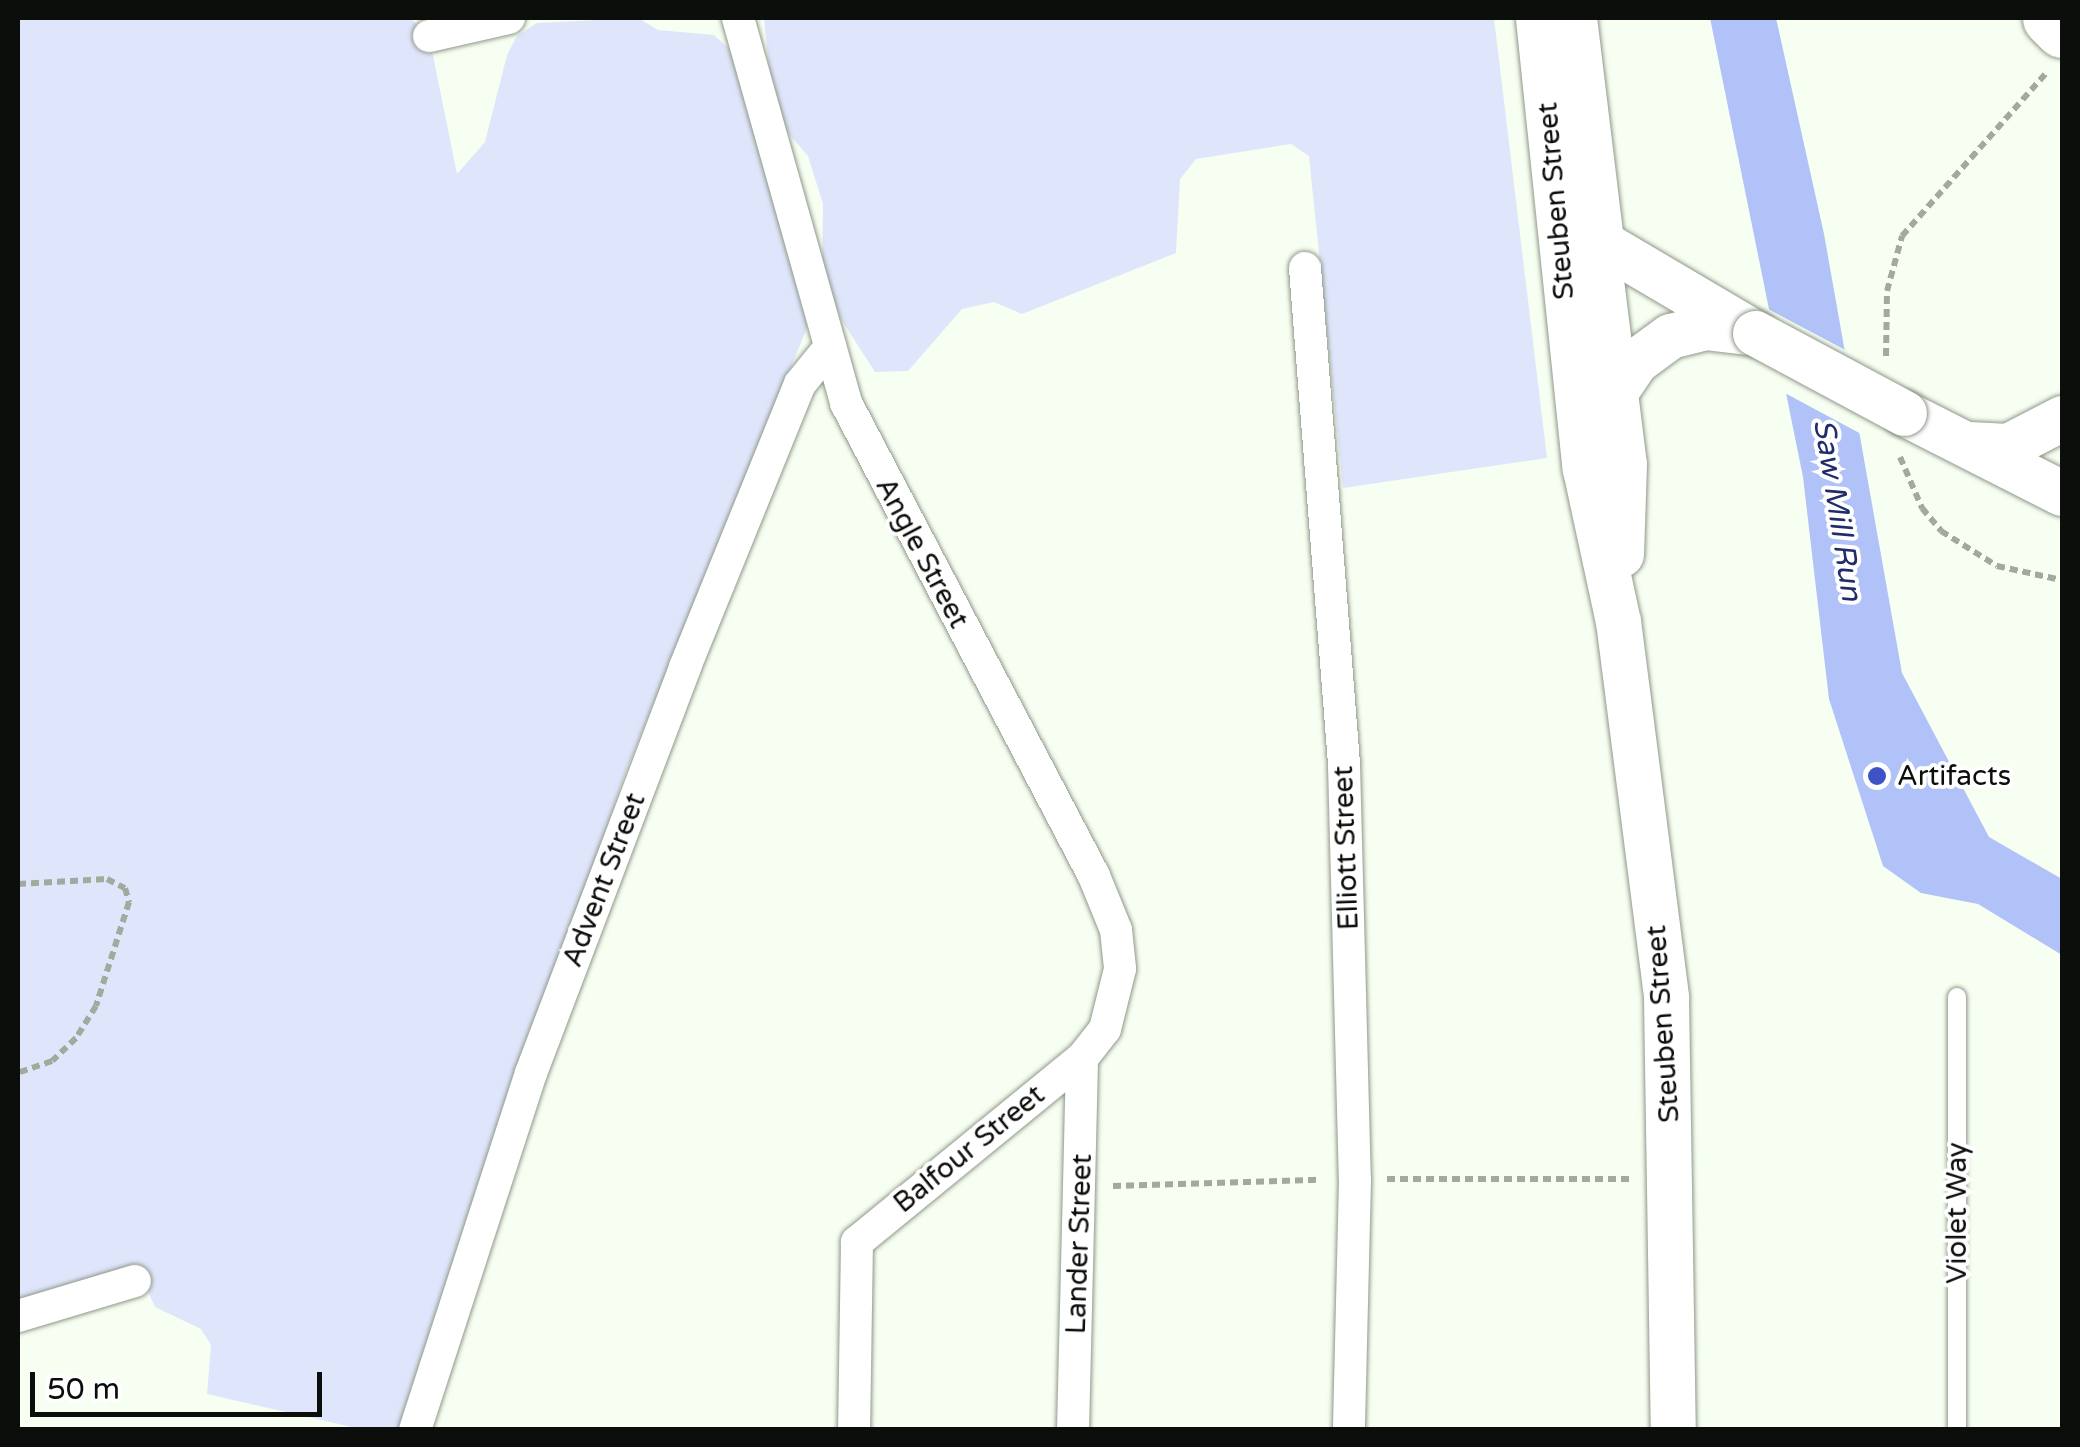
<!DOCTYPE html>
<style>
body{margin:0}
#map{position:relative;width:2080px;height:1447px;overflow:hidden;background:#f6fff1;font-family:"Varela Round",sans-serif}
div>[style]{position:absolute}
.green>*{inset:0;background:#dfe6fb}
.water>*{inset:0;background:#b0c2f7}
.pier>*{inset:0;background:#f6fff1}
.path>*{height:6px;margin-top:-3px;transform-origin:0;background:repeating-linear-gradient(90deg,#a2a99f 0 8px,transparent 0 13px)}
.roads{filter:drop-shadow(0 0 2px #90988b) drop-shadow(0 0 2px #90988b)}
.lane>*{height:18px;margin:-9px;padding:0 9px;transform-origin:9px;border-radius:9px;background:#fff}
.street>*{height:32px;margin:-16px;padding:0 16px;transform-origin:16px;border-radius:16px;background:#fff}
.secondary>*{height:45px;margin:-22.5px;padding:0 22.5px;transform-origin:22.5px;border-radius:22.5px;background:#fff}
.highway>*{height:55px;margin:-27.5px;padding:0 27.5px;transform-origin:27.5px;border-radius:27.5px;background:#fff}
.bridges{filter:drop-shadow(0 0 2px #90988b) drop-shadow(0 0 2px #90988b)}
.secondary-bridge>*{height:45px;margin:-22.5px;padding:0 22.5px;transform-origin:22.5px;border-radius:22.5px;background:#fff}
.dots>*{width:28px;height:28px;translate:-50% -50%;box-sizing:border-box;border:5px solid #fff;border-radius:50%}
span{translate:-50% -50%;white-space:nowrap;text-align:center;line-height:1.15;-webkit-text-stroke:8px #fff;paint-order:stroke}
.street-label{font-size:28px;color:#0b0e0a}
.poi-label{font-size:28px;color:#0b0e0a}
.left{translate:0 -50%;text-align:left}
.water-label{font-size:30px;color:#202d6a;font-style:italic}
.frame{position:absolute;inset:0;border:20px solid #0b0e0a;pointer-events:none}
.scale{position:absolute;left:30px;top:1372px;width:292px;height:45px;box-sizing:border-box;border:5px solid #0b0e0a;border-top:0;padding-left:12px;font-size:30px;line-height:35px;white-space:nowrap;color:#0b0e0a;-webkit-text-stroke:8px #fff;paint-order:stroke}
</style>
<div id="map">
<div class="green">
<i style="clip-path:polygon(18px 18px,410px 18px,429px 36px,457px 174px,485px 142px,507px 55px,517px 36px,537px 23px,638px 18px,658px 30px,714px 35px,735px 54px,811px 318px,624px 776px,402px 1429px,361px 1429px,207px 1394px,211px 1345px,201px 1329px,155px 1307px,137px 1267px,18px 1310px)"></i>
<i style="clip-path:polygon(764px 18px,1494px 18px,1547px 458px,1343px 488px,1309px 156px,1291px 144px,1196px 159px,1180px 179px,1176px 253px,1022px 314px,994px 302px,962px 309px,908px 371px,875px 372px,841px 319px,822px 271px,823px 204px,808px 156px,787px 132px,770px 77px)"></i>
</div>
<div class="water">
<i style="clip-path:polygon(1710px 18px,1776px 18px,1824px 234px,1902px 673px,1989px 837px,2062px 879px,2062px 955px,1978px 904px,1921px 893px,1883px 866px,1829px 699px,1803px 477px)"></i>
</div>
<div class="pier">
<i style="clip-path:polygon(1768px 309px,1849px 352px,1863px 435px,1783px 392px)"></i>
</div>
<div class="path">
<i style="left:1886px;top:356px;width:65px;rotate:-89.1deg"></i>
<i style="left:1887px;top:291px;width:57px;rotate:-74.7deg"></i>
<i style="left:1902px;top:236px;width:220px;rotate:-48.5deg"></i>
<i style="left:1900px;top:457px;width:56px;rotate:66.7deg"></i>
<i style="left:1922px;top:508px;width:30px;rotate:50deg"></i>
<i style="left:1941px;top:531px;width:66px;rotate:32deg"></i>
<i style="left:1997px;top:566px;width:66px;rotate:12.2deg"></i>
<i style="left:18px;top:884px;width:89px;rotate:-3.2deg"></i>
<i style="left:107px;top:879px;width:20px;rotate:27deg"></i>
<i style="left:125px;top:888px;width:15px;rotate:74deg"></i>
<i style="left:129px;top:902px;width:109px;rotate:107.6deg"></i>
<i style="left:96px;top:1006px;width:38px;rotate:122deg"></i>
<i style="left:76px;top:1038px;width:33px;rotate:136deg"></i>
<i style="left:52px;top:1061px;width:36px;rotate:161deg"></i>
<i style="left:1387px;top:1179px;width:243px"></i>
<i style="left:1113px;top:1186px;width:207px;rotate:-1.7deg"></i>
</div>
<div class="roads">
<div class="lane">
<i style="left:1957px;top:1430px;width:433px;rotate:-90deg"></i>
</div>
<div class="street">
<i style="left:738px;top:18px;width:400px;rotate:74.3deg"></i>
<i style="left:846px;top:403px;width:534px;rotate:62.33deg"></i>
<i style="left:1094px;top:876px;width:58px;rotate:67.8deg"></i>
<i style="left:1116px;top:930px;width:39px;rotate:84deg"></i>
<i style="left:1120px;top:969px;width:62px;rotate:104deg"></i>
<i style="left:1105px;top:1029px;width:37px;rotate:128deg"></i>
<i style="left:1082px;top:1058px;width:291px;rotate:140.7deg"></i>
<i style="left:857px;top:1242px;width:188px;rotate:90.9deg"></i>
<i style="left:429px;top:36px;width:82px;rotate:-12.7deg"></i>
<i style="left:1305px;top:268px;width:499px;rotate:85.5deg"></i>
<i style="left:1344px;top:765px;width:415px;rotate:88.5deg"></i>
<i style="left:1355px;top:1180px;width:250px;rotate:91.4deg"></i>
<i style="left:18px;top:1316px;width:122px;rotate:-16.7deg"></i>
<i style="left:415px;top:1430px;width:375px;rotate:-72deg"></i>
<i style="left:531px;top:1073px;width:434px;rotate:-69.2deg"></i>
<i style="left:685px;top:667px;width:305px;rotate:-67.9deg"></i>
<i style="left:800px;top:384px;width:48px;rotate:-51deg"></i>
<i style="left:1073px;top:1430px;width:372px;rotate:-88.6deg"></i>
</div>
<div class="secondary">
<i style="left:1538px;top:18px;width:453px;rotate:84.1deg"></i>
<i style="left:1585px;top:469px;width:156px;rotate:77.8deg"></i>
<i style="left:1618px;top:621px;width:379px;rotate:82.7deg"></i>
<i style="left:1666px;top:997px;width:433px;rotate:89.1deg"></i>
<i style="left:1580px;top:230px;width:203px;rotate:30.5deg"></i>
<i style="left:1596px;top:240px;width:226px;rotate:82.9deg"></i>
<i style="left:1624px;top:464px;width:90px;rotate:91.9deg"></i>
<i style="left:1615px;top:392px;width:37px;rotate:-56deg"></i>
<i style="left:1636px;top:361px;width:42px;rotate:-36.3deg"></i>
<i style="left:1670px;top:336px;width:36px;rotate:-14deg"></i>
<i style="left:1705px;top:327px;width:42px;rotate:6.8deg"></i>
<i style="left:1904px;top:413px;width:177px;rotate:26.9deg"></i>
<i style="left:1969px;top:444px;width:39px;rotate:3deg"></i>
<i style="left:2008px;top:446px;width:61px;rotate:-27.4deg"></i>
</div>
<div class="highway">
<i style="left:1569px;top:18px;width:224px;rotate:83.1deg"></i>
<i style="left:2050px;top:18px;width:17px;rotate:45deg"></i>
</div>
</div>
<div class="bridges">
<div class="secondary-bridge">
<i style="left:1755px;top:333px;width:169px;rotate:28.2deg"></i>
</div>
</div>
<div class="dots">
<i style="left:1877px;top:776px;background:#3d53c6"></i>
</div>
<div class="street-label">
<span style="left:1556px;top:201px;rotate:-95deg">Steuben Street</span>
<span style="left:922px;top:553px;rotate:62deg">Angle Street</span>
<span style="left:1346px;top:848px;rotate:-92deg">Elliott Street</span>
<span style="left:604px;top:880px;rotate:-69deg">Advent Street</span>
<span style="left:1663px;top:1024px;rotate:-94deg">Steuben Street</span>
<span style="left:969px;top:1149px;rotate:-39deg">Balfour Street</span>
<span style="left:1957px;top:1213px;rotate:-90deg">Violet Way</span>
<span style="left:1079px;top:1244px;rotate:-88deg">Lander Street</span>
</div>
<div class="poi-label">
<span class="left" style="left:1897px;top:776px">Artifacts</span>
</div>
<div class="water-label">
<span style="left:1837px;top:510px;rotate:81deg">Saw Mill Run</span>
</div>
<div class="frame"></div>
<div class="scale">50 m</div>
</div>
